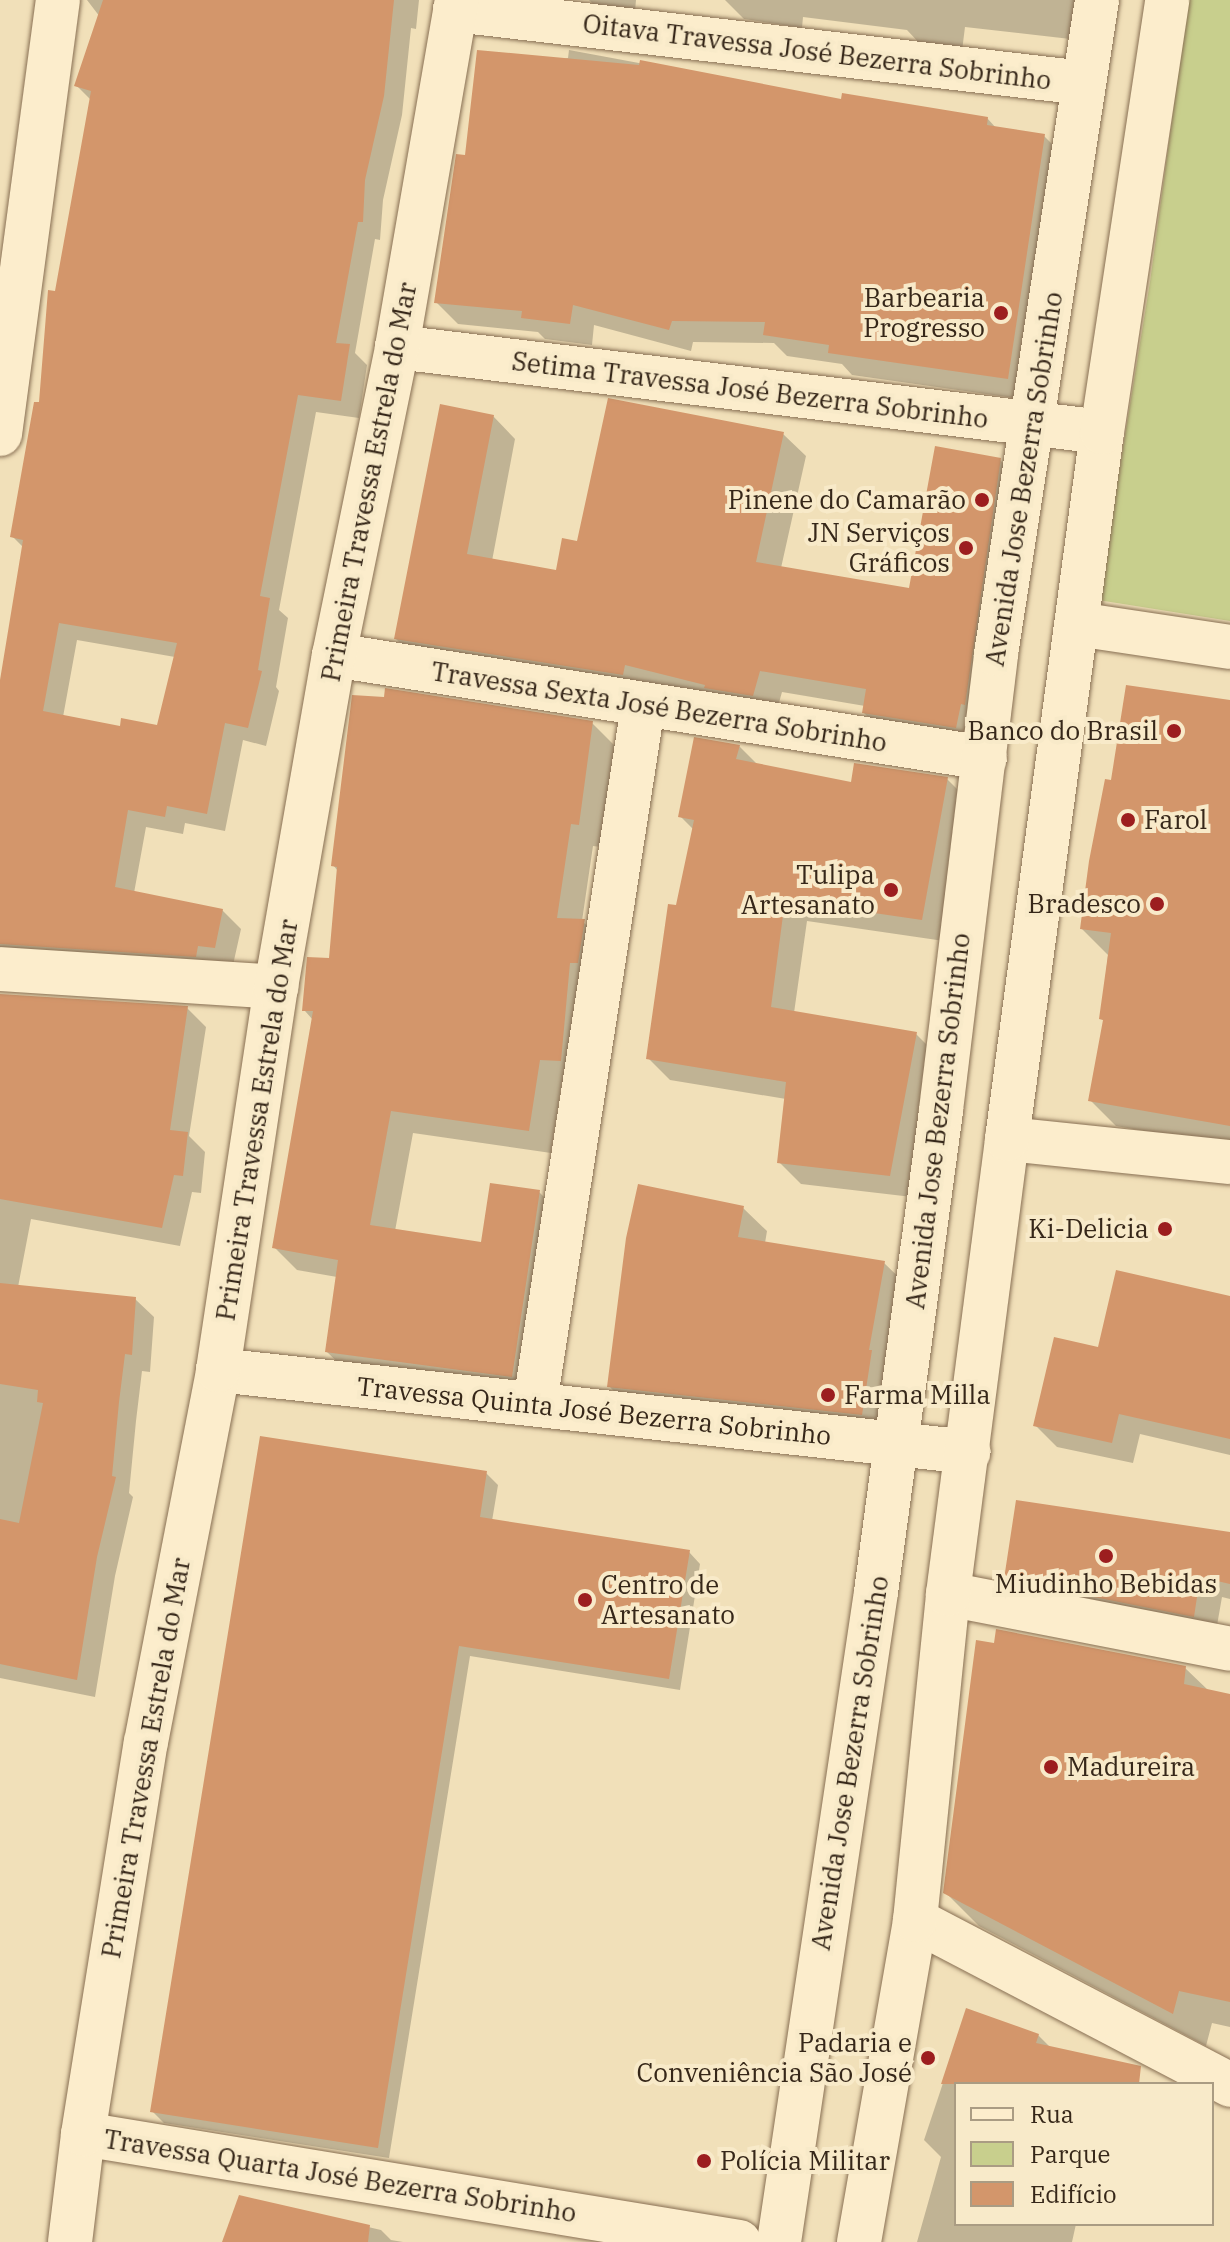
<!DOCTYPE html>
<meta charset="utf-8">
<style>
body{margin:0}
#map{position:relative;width:1230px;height:2242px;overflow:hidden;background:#f1e0b9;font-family:"IBM Plex Serif",serif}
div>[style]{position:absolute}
.green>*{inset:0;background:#c8cf8d}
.shadow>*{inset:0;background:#0003}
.building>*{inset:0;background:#d3966b}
.roads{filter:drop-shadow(0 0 2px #886f53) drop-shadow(0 0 2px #886f53)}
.street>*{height:44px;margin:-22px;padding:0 22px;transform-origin:22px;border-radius:22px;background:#fcedcc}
.secondary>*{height:44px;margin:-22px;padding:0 22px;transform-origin:22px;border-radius:22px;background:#fcedcc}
.dots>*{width:22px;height:22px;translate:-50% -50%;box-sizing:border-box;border:4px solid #f8eac9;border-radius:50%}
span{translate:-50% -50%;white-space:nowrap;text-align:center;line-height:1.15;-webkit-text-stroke:8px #f8eac9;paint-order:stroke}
.street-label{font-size:26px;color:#362719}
.poi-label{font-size:26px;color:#362719}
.right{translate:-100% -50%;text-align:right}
.left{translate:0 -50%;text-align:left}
.legend{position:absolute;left:954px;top:2082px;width:260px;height:144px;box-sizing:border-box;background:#f8eac9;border:2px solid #aa9c83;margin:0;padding:10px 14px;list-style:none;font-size:24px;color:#362719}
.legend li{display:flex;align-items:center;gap:16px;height:40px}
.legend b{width:40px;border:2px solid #aa9c83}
</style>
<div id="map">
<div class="green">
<i style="clip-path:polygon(1188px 0,1230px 0,1230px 621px,1098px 600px,1150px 282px)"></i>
</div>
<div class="shadow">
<i style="clip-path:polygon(evenodd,87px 0,419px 0,416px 29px,411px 28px,402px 115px,383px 200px,380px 240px,375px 239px,355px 353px,367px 365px,359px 418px,316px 412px,279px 610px,288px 618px,276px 687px,279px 691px,266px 746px,243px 740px,225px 831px,185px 823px,183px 834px,146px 827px,134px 893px,222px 910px,241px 929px,233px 965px,0 971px,0 693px,24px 548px,12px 536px,41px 404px,91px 100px,77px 86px,100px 17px,87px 0,77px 640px,175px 657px,158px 727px,121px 728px,63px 717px,77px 640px)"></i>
<i style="clip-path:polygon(589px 0,636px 0,635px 11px,596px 7px)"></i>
<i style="clip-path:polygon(725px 0,1083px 0,1079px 40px,965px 27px,962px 51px,921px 45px,907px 30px,803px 17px,802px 28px,744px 19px)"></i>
<i style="clip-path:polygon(569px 50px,843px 101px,987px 118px,997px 129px,1044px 136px,1066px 158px,1029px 400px,852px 375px,842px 364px,787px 356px,774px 343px,693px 342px,691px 351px,594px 325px,592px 345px,545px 339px,538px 332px,458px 324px,436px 302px,467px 157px,558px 60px,568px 58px)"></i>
<i style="clip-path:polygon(493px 416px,515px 439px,492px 561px,557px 572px,578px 544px,783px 434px,806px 456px,781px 568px,910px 590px,1000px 460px,1022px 482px,978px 749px,886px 735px,864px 713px,865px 706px,782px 692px,775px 717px,418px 661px,396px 639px)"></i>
<i style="clip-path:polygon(1230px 702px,1230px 1146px,1116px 1126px,1090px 1100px,1105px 1022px,1101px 1018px,1108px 955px,1082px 929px,1112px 782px)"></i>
<i style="clip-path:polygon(592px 723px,615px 746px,601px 847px,593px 846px,582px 921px,607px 944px,583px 1083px,562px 1082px,551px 1153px,413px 1133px,395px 1231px,483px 1244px,539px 1192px,562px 1215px,535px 1399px,350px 1374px,327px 1352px,337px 1277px,297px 1270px,274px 1247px,313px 1020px,305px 1011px,331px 960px,338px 871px,333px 865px)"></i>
<i style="clip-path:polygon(739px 746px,758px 765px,853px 784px,947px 779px,969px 801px,944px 941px,807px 921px,794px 1013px,916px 1034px,938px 1056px,912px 1197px,801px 1184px,779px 1162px,786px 1099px,670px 1080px,648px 1058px,694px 830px,680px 816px)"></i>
<i style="clip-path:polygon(0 996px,187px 1008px,206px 1027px,189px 1136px,205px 1152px,201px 1193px,192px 1192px,180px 1246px,31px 1219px,18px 1287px,135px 1299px,154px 1317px,150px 1372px,142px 1371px,136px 1421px,129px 1493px,133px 1497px,115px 1576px,95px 1697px,0 1678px)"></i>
<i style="clip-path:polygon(743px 1208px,767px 1231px,765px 1243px,884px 1263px,908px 1286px,886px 1438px,632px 1410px,609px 1386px)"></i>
<i style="clip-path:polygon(1230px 1298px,1230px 1455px,1140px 1434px,1133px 1463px,1057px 1447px,1035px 1425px,1099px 1349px)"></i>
<i style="clip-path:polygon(486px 1473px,498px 1485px,492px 1521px,689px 1552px,700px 1564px,680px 1690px,470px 1656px,389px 2158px,164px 2123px,152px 2111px)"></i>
<i style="clip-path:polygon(1230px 1534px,1230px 1599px,1222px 1597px,1215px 1637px,1028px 1600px,1006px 1579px)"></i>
<i style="clip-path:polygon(1185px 1668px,1209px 1691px,1230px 1696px,1230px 2027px,1212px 2023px,1206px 2046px,979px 1926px,945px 1892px)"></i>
<i style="clip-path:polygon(967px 2011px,1038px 2035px,1051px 2048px,1128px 2084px,956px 2084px,956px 2224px,1076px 2224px,1072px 2242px,917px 2242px,941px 2157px,924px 2140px)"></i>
<i style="clip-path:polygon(240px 2197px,381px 2230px,391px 2240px,403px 2242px,224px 2242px)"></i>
</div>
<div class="building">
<i style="clip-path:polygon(evenodd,103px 0,394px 0,384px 96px,365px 180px,363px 222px,358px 222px,336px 343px,350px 344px,341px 401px,298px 395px,260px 596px,270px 598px,258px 670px,262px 671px,248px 728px,225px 723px,207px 814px,167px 806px,165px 817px,128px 810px,115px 887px,223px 909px,215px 948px,198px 946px,196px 957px,0 944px,0 680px,23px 540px,10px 537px,34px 402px,39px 402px,48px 290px,55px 291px,91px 91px,74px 86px,103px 0,59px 623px,177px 643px,157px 725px,121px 718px,120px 726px,43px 711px,59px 623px)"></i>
<i style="clip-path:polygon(477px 50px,639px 65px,640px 60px,841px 99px,842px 93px,988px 117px,987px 125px,1045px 134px,1008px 379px,828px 353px,829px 345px,763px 335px,765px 322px,672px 321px,669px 330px,573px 305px,570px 324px,521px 318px,522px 311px,434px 303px,456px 154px,465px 155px)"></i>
<i style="clip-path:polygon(608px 398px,784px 432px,756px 562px,909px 588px,935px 446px,1001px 458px,965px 705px,961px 704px,956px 728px,862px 713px,866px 689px,760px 671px,753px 696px,704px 688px,705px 685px,625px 665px,623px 675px,394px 639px,440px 404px,494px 415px,467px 554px,556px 570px,562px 538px,577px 541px)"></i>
<i style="clip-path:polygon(1126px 685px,1230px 700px,1230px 1126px,1088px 1101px,1103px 1020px,1099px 1019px,1111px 933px,1080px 929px,1089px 861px,1105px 779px,1111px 780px)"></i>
<i style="clip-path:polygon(385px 688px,593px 721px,579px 825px,571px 824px,557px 918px,585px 919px,578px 963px,570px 963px,561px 1061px,540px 1060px,529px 1131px,391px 1111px,370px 1225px,481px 1242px,490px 1183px,540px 1190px,512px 1377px,325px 1352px,338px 1260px,272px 1248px,313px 1011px,302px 1011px,307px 957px,329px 958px,337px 867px,331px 866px,352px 695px,384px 697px)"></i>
<i style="clip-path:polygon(694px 737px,740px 745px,736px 759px,851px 782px,854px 763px,948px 777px,922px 920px,785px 900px,771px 1007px,917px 1032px,890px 1176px,777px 1163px,786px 1082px,646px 1059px,668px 904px,676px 905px,694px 820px,678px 817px)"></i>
<i style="clip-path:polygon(0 994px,188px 1006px,170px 1130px,188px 1132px,183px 1176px,174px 1175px,162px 1228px,0 1199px)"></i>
<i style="clip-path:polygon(638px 1184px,744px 1206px,738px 1237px,885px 1261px,869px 1350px,872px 1350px,862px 1415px,607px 1387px,626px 1238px)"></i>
<i style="clip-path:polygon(1116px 1270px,1230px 1296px,1230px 1439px,1119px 1414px,1112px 1443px,1033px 1426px,1054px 1337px,1098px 1347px)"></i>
<i style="clip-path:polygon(0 1283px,136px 1297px,132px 1355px,125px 1354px,119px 1402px,112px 1476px,116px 1477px,97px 1557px,77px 1680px,0 1664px,0 1519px,19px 1523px,43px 1403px,37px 1402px,38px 1390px,0 1384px)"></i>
<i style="clip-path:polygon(260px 1436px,487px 1471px,480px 1517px,690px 1550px,669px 1679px,459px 1646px,378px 2148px,150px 2112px)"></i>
<i style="clip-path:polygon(1016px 1500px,1230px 1532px,1230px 1584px,1200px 1577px,1194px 1617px,1004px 1579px)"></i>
<i style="clip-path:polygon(996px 1629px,1186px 1666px,1184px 1684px,1230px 1694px,1230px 2002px,1179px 1991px,1173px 2014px,943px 1893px,976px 1640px,994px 1643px)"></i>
<i style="clip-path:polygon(966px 2008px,1039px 2034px,1036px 2043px,1141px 2066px,1139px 2084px,941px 2084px)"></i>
<i style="clip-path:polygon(239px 2195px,370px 2225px,368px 2242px,222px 2242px)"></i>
</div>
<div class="roads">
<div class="street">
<i style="left:455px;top:10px;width:633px;rotate:6.62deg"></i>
<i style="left:397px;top:347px;width:710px;rotate:6.87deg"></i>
<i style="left:0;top:434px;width:438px;rotate:-82.4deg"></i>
<i style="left:1077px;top:624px;width:155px;rotate:8.5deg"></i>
<i style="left:334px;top:655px;width:659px;rotate:8.99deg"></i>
<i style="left:0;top:969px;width:277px;rotate:3.7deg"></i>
<i style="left:1007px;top:1139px;width:224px;rotate:5.9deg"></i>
<i style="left:218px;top:1370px;width:755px;rotate:6.23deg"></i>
<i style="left:535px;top:1403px;width:705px;rotate:-81.19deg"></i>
<i style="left:948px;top:1594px;width:287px;rotate:11deg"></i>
<i style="left:915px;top:1920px;width:356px;rotate:27.6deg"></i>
<i style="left:83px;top:2134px;width:665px;rotate:9.35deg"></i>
<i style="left:70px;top:2242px;width:109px;rotate:-83.1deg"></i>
<i style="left:83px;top:2134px;width:397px;rotate:-80.9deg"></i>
<i style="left:146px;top:1742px;width:379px;rotate:-79deg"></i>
<i style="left:218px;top:1370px;width:387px;rotate:-81.4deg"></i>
<i style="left:276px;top:987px;width:337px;rotate:-80.1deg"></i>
<i style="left:334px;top:655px;width:314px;rotate:-78.4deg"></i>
<i style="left:397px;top:347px;width:352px;rotate:-80.2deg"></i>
</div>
<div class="secondary">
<i style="left:779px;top:2242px;width:657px;rotate:-81.51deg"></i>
<i style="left:876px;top:1592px;width:486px;rotate:-82.3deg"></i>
<i style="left:941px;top:1110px;width:459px;rotate:-83.1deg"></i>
<i style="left:996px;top:654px;width:662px;rotate:-81.22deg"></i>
<i style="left:859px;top:2242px;width:327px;rotate:-80.1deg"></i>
<i style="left:915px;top:1920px;width:328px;rotate:-84.2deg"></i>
<i style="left:948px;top:1594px;width:459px;rotate:-82.6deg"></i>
<i style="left:1007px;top:1139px;width:713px;rotate:-82.35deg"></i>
<i style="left:1102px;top:432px;width:437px;rotate:-81.4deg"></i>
</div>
</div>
<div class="dots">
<i style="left:1001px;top:313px;background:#9c1e1f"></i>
<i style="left:982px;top:500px;background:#9c1e1f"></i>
<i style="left:966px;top:548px;background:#9c1e1f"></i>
<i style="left:1174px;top:731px;background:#9c1e1f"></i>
<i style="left:1128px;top:820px;background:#9c1e1f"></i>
<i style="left:891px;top:890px;background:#9c1e1f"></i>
<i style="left:1157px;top:904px;background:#9c1e1f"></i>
<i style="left:1165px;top:1229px;background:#9c1e1f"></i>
<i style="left:828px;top:1395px;background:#9c1e1f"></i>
<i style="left:1106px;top:1556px;background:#9c1e1f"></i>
<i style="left:585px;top:1600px;background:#9c1e1f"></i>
<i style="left:1051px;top:1767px;background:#9c1e1f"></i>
<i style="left:928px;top:2058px;background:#9c1e1f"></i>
<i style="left:704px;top:2161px;background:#9c1e1f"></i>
</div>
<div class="street-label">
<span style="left:817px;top:52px;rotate:7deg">Oitava Travessa José Bezerra Sobrinho</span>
<span style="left:750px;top:390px;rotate:7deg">Setima Travessa José Bezerra Sobrinho</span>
<span style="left:1024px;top:479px;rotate:-81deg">Avenida Jose Bezerra Sobrinho</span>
<span style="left:369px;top:482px;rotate:-79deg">Primeira Travessa Estrela do Mar</span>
<span style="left:659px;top:707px;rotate:9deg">Travessa Sexta José Bezerra Sobrinho</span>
<span style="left:257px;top:1120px;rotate:-81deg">Primeira Travessa Estrela do Mar</span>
<span style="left:938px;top:1121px;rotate:-83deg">Avenida Jose Bezerra Sobrinho</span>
<span style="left:594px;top:1411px;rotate:6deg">Travessa Quinta José Bezerra Sobrinho</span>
<span style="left:146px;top:1758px;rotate:-80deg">Primeira Travessa Estrela do Mar</span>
<span style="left:850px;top:1763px;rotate:-81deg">Avenida Jose Bezerra Sobrinho</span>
<span style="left:340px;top:2176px;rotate:9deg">Travessa Quarta José Bezerra Sobrinho</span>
</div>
<div class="poi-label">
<span class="right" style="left:985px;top:313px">Barbearia<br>Progresso</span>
<span class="right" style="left:966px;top:500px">Pinene do Camarão</span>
<span class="right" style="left:950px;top:548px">JN Serviços<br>Gráficos</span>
<span class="right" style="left:1158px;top:731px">Banco do Brasil</span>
<span class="left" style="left:1144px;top:820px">Farol</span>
<span class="right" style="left:875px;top:890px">Tulipa<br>Artesanato</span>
<span class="right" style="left:1141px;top:904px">Bradesco</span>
<span class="right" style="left:1149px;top:1229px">Ki-Delicia</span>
<span class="left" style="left:844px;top:1395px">Farma Milla</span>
<span style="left:1106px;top:1584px">Miudinho Bebidas</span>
<span class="left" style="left:601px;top:1600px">Centro de<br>Artesanato</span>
<span class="left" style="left:1067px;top:1767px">Madureira</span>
<span class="right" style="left:912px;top:2058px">Padaria e<br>Conveniência São José</span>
<span class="left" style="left:720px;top:2161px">Polícia Militar</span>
</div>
<ul class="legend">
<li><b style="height:10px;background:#fcedcc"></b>Rua</li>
<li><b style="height:22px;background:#c8cf8d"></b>Parque</li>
<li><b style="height:22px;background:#d3966b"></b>Edifício</li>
</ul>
</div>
